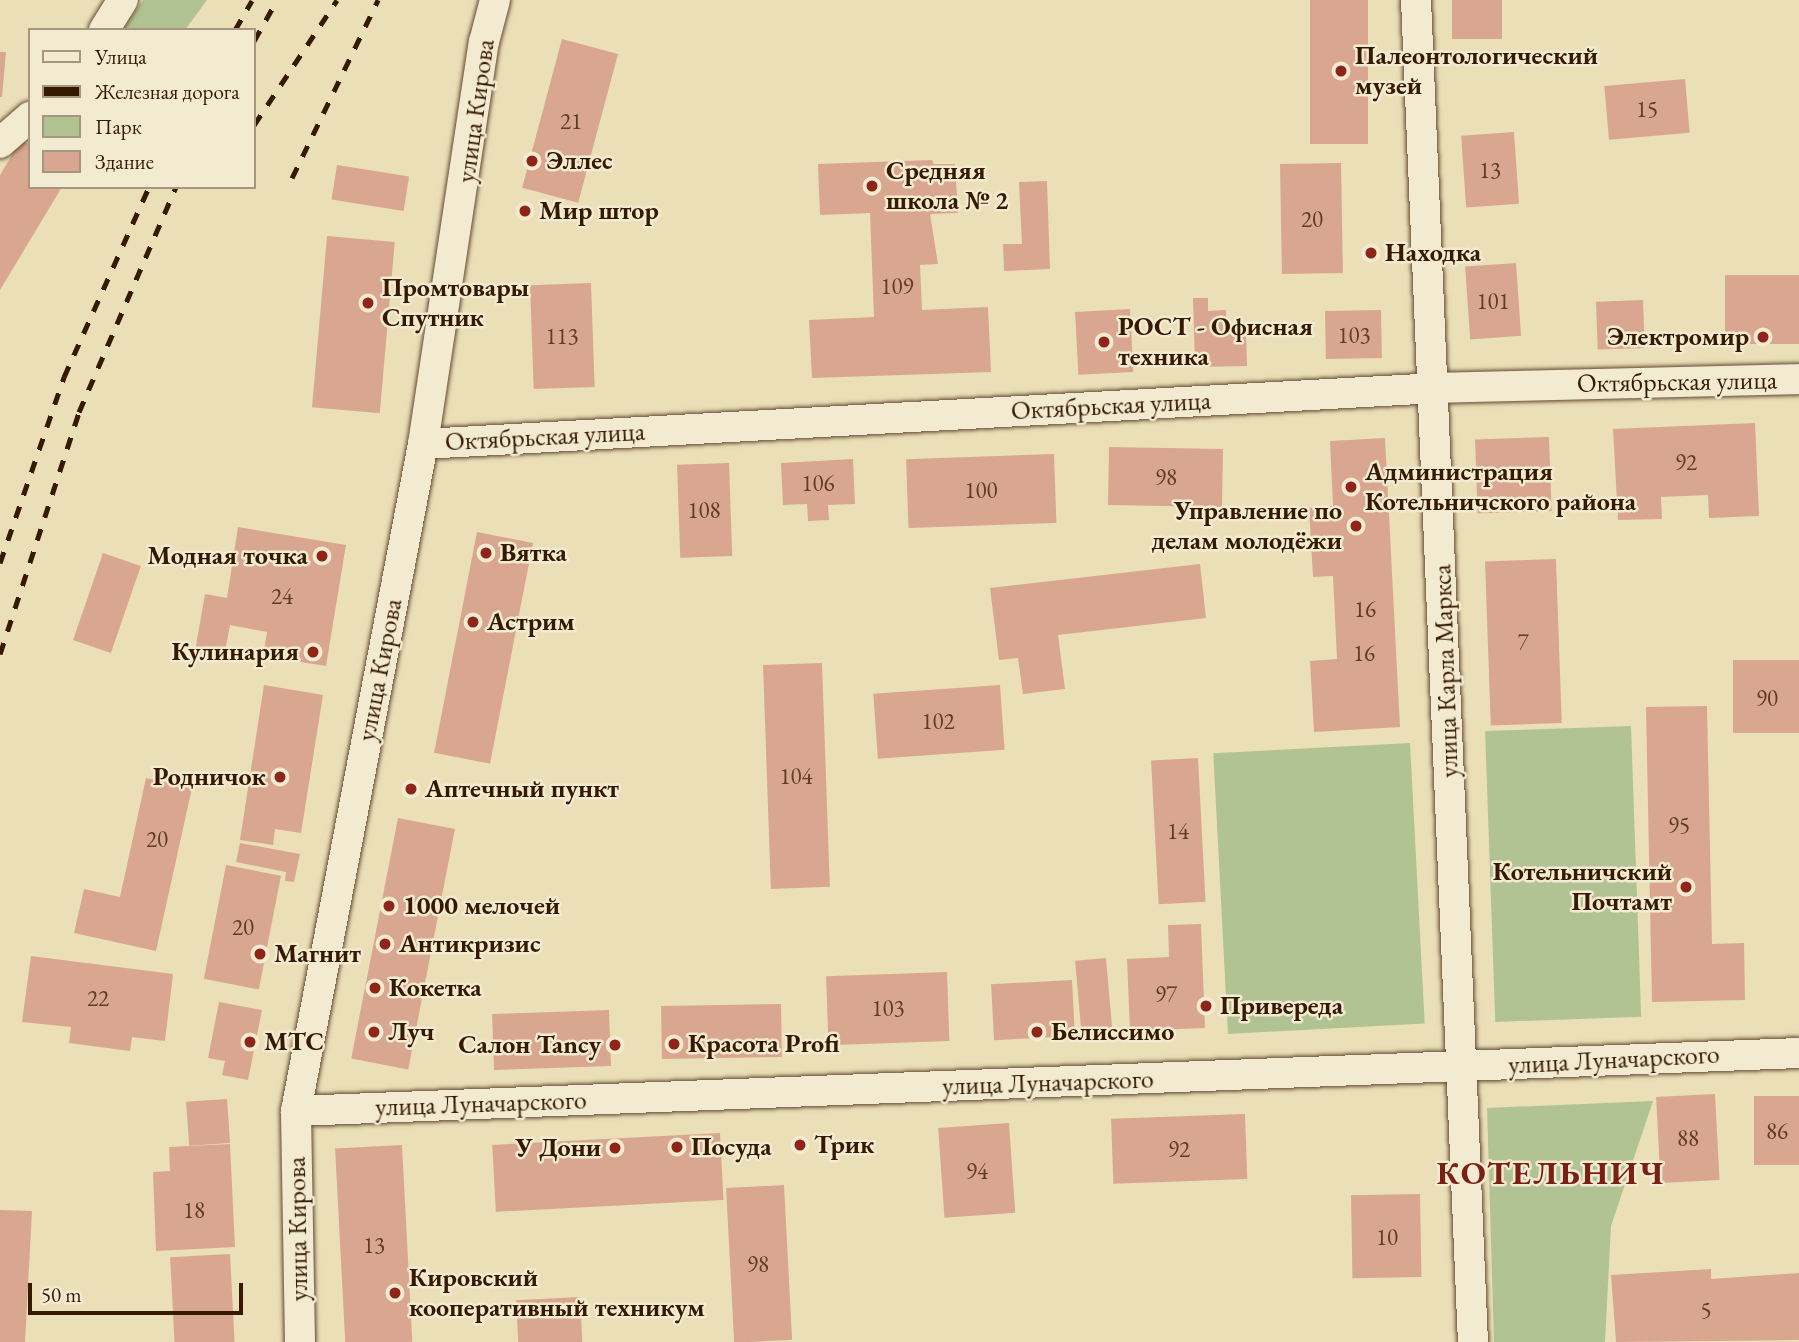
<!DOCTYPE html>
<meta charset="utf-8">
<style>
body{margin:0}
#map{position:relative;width:1799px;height:1342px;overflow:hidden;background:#ebdfb8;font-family:"EB Garamond",serif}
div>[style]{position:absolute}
.green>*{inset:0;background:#b2c393;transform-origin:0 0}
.building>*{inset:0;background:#d9a78f;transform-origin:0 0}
.roads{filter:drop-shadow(0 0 2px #634a2f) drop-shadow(0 0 2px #634a2f)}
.minor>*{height:30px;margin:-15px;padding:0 15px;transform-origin:15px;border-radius:15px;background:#f2ead1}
.rail>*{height:5px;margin-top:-2.5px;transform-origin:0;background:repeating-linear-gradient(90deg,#361901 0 12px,transparent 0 24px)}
.dots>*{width:19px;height:19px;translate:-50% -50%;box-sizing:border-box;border:4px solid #f2ead1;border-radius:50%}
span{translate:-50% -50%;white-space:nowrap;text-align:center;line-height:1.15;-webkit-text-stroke:5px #f2ead1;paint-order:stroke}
.number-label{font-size:23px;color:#5f3c24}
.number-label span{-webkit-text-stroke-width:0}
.poi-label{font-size:26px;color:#361901;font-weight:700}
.left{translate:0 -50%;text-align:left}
.right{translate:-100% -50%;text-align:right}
.street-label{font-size:26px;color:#361901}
.district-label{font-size:33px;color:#7a1f14;font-weight:700;letter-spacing:2px}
.legend{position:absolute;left:28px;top:28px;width:228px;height:161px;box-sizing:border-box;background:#f2ead1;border:2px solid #a7967e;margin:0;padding:9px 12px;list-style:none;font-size:21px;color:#361901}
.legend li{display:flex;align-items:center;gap:14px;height:35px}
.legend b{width:35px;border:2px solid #a7967e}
.scale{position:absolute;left:28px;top:1283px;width:215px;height:32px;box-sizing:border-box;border:4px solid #361901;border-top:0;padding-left:9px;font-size:21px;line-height:24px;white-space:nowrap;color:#361901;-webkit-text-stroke:5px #f2ead1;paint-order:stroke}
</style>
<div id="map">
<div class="green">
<i style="clip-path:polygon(143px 0,207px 0,185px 30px,123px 30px)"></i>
<i style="left:1631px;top:726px;width:291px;height:146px;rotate:88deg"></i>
<i style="left:1410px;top:743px;width:281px;height:197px;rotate:87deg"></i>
<i style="clip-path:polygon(1653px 1101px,1611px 1226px,1605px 1342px,1494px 1342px,1487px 1108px)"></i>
</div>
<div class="building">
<i style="left:1310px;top:0;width:58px;height:144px"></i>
<i style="left:1452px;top:0;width:50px;height:39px"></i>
<i style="left:562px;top:39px;width:58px;height:154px;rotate:15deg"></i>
<i style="clip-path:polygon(0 52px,6px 52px,2px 97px,0 97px)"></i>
<i style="left:1685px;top:79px;width:54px;height:81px;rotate:85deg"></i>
<i style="left:1514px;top:132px;width:72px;height:53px;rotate:86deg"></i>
<i style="clip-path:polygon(21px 140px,30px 145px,30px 187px,62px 187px,0 290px,0 175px)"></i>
<i style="clip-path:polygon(932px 160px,934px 164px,955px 164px,958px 213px,930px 214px,938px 264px,920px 265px,922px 310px,988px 307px,991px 372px,812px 378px,809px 320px,874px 317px,870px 213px,820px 215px,818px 164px)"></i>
<i style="left:1341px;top:163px;width:110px;height:61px;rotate:89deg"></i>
<i style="left:337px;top:165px;width:73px;height:35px;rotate:9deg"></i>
<i style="clip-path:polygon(1047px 181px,1050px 269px,1004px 271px,1003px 244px,1022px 244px,1019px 182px)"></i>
<i style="left:327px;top:236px;width:68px;height:172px;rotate:5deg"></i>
<i style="left:1516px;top:263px;width:73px;height:51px;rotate:86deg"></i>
<i style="left:1799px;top:275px;width:69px;height:74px;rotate:90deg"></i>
<i style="left:591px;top:283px;width:104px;height:61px;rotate:88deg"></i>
<i style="clip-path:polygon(1193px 298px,1208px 298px,1208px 311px,1226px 310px,1227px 329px,1246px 329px,1247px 366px,1195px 367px)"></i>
<i style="left:1643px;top:300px;width:48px;height:47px;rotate:88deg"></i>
<i style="left:1130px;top:309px;width:63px;height:55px;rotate:87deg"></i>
<i style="left:1381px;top:310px;width:48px;height:56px;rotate:89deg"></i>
<i style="clip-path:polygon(1755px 423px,1759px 516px,1709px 518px,1708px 495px,1661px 497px,1662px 519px,1618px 520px,1613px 429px)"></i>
<i style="left:1549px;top:437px;width:74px;height:74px;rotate:88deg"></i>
<i style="clip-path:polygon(1385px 438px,1400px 727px,1314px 732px,1310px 661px,1337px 659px,1333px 576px,1313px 577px,1309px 508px,1333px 506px,1330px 441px)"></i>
<i style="left:1109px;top:447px;width:114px;height:58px;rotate:1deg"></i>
<i style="left:1054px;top:454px;width:69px;height:148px;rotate:88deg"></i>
<i style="clip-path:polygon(853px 459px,855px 504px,828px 505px,829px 520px,808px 521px,807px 504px,783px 505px,781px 463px)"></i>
<i style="left:729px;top:463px;width:93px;height:52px;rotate:88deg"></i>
<i style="clip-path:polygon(238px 527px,346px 545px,326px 666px,263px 656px,267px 632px,230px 625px,223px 662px,194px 657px,205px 594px,227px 598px)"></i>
<i style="left:477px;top:532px;width:57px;height:225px;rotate:11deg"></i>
<i style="left:103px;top:553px;width:40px;height:92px;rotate:19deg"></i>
<i style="left:1556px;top:559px;width:164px;height:71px;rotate:88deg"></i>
<i style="clip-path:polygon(1200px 564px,1206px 618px,1058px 635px,1065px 689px,1023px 694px,1018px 658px,999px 660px,990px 588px)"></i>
<i style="left:1799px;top:660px;width:73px;height:66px;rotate:90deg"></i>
<i style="left:822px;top:663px;width:224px;height:59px;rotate:88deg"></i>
<i style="clip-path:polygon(264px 685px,323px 695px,301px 833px,275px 829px,273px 845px,240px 840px)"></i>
<i style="left:1000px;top:685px;width:65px;height:127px;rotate:86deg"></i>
<i style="clip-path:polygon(1707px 706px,1712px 944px,1744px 943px,1745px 1000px,1652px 1002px,1646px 707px)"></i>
<i style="left:1198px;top:758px;width:144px;height:47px;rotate:87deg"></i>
<i style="clip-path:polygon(146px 778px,192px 788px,156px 951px,74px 933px,84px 889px,120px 897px)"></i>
<i style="left:398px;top:818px;width:58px;height:245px;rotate:11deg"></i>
<i style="clip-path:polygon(240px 843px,300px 854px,294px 882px,285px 881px,286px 872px,236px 862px)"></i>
<i style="left:226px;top:865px;width:56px;height:116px;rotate:11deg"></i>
<i style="clip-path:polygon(1201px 924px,1205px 1028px,1130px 1031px,1127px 959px,1169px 957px,1168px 925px)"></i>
<i style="clip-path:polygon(31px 956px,173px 974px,165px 1041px,132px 1037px,130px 1051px,69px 1043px,71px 1027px,22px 1022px)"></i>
<i style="left:1106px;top:958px;width:74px;height:31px;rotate:85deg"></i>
<i style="left:947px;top:972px;width:69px;height:121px;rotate:88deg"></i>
<i style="left:1072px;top:980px;width:56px;height:81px;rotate:87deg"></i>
<i style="clip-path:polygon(219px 1002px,262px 1010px,248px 1080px,222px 1075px,225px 1061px,208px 1058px)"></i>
<i style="left:781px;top:1004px;width:53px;height:120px;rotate:89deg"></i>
<i style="left:609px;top:1010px;width:56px;height:117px;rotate:88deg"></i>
<i style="left:1715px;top:1094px;width:86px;height:59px;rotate:87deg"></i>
<i style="left:1799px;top:1096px;width:69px;height:45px;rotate:90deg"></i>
<i style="left:227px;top:1099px;width:44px;height:41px;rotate:86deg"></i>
<i style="left:1245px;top:1114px;width:65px;height:134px;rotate:88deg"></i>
<i style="left:1009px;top:1123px;width:90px;height:71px;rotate:86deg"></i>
<i style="left:720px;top:1133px;width:67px;height:228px;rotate:87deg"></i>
<i style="clip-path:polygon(230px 1144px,235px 1247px,156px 1251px,153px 1172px,170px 1171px,169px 1147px)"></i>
<i style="left:402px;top:1145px;width:197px;height:67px;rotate:87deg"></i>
<i style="left:784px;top:1185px;width:155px;height:58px;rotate:87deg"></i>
<i style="left:1420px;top:1194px;width:83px;height:69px;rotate:89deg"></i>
<i style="clip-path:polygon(0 1210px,32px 1211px,25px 1342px,0 1342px)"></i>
<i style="left:230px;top:1254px;width:88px;height:60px;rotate:87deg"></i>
<i style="clip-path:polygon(1711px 1269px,1711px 1279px,1799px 1273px,1799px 1340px,1616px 1342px,1611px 1275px)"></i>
<i style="left:580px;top:1297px;width:45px;height:64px;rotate:87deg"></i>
</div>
<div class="roads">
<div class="minor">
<i style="left:1416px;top:0;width:1343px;rotate:87.57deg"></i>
<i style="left:104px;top:30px;width:36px;rotate:-58deg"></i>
<i style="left:0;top:143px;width:40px;rotate:-41deg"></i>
<i style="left:423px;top:444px;width:1015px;rotate:-3.16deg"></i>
<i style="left:1436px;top:388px;width:363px;rotate:-1.4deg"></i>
<i style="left:296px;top:1111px;width:1504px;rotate:-2.21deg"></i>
<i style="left:300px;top:1342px;width:231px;rotate:-91deg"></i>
<i style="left:296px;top:1111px;width:679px;rotate:-79.22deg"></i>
<i style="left:423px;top:444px;width:407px;rotate:-81.4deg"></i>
<i style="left:484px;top:42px;width:43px;rotate:-75.3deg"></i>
</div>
</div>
<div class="rail">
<i style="left:235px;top:30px;width:34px;rotate:-60deg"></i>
<i style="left:254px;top:41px;width:47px;rotate:-60.7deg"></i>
<i style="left:254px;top:125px;width:150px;rotate:-56.4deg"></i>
<i style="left:292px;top:178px;width:198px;rotate:-64.2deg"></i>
<i style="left:0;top:563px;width:197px;rotate:-71deg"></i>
<i style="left:64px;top:377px;width:208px;rotate:-65.9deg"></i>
<i style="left:0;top:654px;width:255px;rotate:-71.9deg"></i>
<i style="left:79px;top:412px;width:245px;rotate:-66.7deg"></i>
</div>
<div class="dots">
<i style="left:1341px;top:71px;background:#8f2418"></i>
<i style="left:532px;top:161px;background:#8f2418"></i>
<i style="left:872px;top:186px;background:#8f2418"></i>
<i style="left:525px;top:211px;background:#8f2418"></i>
<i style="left:1371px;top:253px;background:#8f2418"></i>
<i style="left:368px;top:303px;background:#8f2418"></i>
<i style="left:1763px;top:337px;background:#8f2418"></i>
<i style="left:1104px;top:342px;background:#8f2418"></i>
<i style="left:1351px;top:487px;background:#8f2418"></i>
<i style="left:1356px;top:526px;background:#8f2418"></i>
<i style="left:486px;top:553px;background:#8f2418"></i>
<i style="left:322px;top:556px;background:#8f2418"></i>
<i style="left:473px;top:622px;background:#8f2418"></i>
<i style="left:313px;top:652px;background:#8f2418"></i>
<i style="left:280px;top:777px;background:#8f2418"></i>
<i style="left:411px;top:789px;background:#8f2418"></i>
<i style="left:1686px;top:887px;background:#8f2418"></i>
<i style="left:389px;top:906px;background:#8f2418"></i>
<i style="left:385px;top:944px;background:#8f2418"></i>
<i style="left:260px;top:954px;background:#8f2418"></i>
<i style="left:375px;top:988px;background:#8f2418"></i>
<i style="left:1206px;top:1006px;background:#8f2418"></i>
<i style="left:374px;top:1032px;background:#8f2418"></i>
<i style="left:1037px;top:1032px;background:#8f2418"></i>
<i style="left:250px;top:1042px;background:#8f2418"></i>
<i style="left:674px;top:1044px;background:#8f2418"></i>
<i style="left:615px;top:1045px;background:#8f2418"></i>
<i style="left:800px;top:1145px;background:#8f2418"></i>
<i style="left:677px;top:1147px;background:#8f2418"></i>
<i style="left:615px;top:1148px;background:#8f2418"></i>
<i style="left:395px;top:1293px;background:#8f2418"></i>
</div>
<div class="number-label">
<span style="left:1647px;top:109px">15</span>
<span style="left:571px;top:121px">21</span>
<span style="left:1490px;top:170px">13</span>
<span style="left:1312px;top:219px">20</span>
<span style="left:897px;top:286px">109</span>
<span style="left:1493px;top:301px">101</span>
<span style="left:1354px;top:335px">103</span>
<span style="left:562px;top:336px">113</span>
<span style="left:1686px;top:462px">92</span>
<span style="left:1166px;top:477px">98</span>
<span style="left:818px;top:483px">106</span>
<span style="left:981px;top:490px">100</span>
<span style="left:704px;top:510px">108</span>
<span style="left:282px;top:596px">24</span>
<span style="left:1365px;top:609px">16</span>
<span style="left:1523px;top:642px">7</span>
<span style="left:1364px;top:653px">16</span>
<span style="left:1767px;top:698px">90</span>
<span style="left:938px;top:721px">102</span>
<span style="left:796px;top:776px">104</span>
<span style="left:1679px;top:825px">95</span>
<span style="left:1178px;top:831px">14</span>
<span style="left:157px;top:839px">20</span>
<span style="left:243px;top:927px">20</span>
<span style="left:1166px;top:994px">97</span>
<span style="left:98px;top:998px">22</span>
<span style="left:888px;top:1008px">103</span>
<span style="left:1777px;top:1131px">86</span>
<span style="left:1688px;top:1138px">88</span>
<span style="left:1179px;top:1149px">92</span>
<span style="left:977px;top:1171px">94</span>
<span style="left:194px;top:1210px">18</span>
<span style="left:1387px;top:1237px">10</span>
<span style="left:374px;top:1245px">13</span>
<span style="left:758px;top:1264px">98</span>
<span style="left:1706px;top:1310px">5</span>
</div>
<div class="poi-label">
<span class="left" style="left:1355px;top:71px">Палеонтологический<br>музей</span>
<span class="left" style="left:546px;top:161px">Эллес</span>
<span class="left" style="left:886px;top:186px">Средняя<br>школа № 2</span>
<span class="left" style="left:539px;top:211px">Мир штор</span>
<span class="left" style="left:1385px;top:253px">Находка</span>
<span class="left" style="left:382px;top:303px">Промтовары<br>Спутник</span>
<span class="left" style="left:1118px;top:342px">РОСТ - Офисная<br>техника</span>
<span class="right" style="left:1749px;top:337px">Электромир</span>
<span class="left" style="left:1365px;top:487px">Администрация<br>Котельничского района</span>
<span class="right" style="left:1342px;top:526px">Управление по<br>делам молодёжи</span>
<span class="left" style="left:500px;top:553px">Вятка</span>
<span class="right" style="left:308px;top:556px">Модная точка</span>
<span class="left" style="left:487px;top:622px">Астрим</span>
<span class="right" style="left:299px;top:652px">Кулинария</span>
<span class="right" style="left:266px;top:777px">Родничок</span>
<span class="left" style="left:425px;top:789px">Аптечный пункт</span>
<span class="right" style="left:1672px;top:887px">Котельничский<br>Почтамт</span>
<span class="left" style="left:403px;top:906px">1000 мелочей</span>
<span class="left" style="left:399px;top:944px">Антикризис</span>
<span class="left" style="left:274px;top:954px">Магнит</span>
<span class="left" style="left:389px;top:988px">Кокетка</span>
<span class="left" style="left:1220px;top:1006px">Привереда</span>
<span class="left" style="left:388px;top:1032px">Луч</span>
<span class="left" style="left:1051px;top:1032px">Белиссимо</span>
<span class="left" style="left:264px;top:1042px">МТС</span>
<span class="left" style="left:688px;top:1044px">Красота Profi</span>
<span class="right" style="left:601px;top:1045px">Салон Tancy</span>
<span class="left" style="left:814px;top:1145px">Трик</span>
<span class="left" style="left:691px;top:1147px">Посуда</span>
<span class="right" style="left:601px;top:1148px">У Дони</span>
<span class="left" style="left:409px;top:1293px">Кировский<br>кооперативный техникум</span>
</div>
<div class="street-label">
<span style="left:476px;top:111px;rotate:-82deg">улица Кирова</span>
<span style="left:1677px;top:382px;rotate:-1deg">Октябрьская улица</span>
<span style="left:1111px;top:406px;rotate:-3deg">Октябрьская улица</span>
<span style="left:545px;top:437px;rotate:-3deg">Октябрьская улица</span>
<span style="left:380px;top:670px;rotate:-79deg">улица Кирова</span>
<span style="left:1446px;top:671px;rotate:-92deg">улица Карла Маркса</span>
<span style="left:1614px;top:1060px;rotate:-3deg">улица Луначарского</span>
<span style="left:1048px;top:1083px;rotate:-2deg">улица Луначарского</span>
<span style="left:481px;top:1104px;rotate:-2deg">улица Луначарского</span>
<span style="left:298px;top:1229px;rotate:-91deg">улица Кирова</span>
</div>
<div class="district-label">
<span style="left:1551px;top:1173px">КОТЕЛЬНИЧ</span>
</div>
<ul class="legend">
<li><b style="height:9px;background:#f2ead1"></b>Улица</li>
<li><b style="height:9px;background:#361901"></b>Железная дорога</li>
<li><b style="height:19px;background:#b2c393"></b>Парк</li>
<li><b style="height:19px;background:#d9a78f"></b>Здание</li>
</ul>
<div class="scale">50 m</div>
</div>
